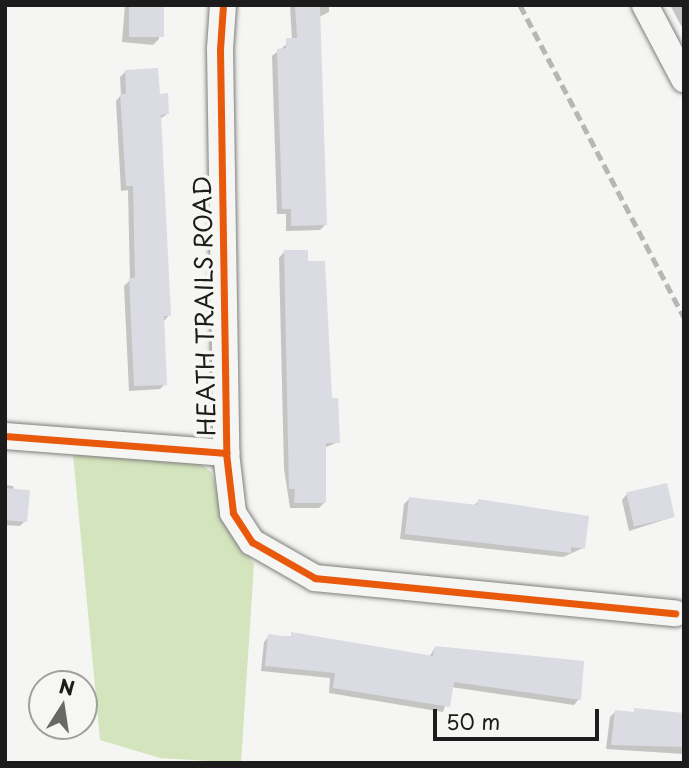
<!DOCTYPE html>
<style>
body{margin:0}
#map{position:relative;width:689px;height:768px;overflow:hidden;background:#f5f5f3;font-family:"Playpen Sans",sans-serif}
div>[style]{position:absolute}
.green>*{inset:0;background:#d4e4bc}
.shadow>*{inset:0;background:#0003}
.building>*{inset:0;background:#dadbe3;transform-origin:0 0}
.roads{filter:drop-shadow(0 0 2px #7e7e7d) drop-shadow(0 0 2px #7e7e7d)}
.minor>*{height:26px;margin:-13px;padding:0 13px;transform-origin:13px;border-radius:13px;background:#f5f5f3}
.rail>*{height:5px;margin-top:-2.5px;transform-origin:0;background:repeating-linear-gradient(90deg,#b6b6b5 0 10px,transparent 0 15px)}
.cycleway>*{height:7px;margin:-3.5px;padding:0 3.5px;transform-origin:3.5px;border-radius:3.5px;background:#e8590c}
span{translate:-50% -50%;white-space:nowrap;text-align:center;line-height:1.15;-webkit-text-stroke:7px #f6f6f2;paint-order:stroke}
.street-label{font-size:24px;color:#1c1c1c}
.frame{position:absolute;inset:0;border:7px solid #1c1c1c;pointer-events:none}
.north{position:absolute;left:28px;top:670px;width:70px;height:70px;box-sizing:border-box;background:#f6f6f2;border:2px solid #9f9f9c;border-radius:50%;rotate:12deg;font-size:19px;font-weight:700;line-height:28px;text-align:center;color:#1c1c1c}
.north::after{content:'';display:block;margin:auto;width:24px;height:32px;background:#686867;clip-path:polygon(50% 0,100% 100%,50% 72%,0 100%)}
.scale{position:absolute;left:433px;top:709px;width:166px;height:32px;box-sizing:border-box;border:4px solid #1c1c1c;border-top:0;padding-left:9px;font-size:21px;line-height:24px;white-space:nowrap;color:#1c1c1c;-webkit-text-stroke:5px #f6f6f2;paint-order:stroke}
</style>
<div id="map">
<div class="green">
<i style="clip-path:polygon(73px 454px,199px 463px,211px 472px,231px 533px,254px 564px,241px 763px,160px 758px,100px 740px)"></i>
</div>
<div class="shadow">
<i style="clip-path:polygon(125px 5px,162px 5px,159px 39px,153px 45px,122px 42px)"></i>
<i style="clip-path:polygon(290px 5px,329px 5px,329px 12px,319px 17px,325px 225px,320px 230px,286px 231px,286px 214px,277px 214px,272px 56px,292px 40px)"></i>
<i style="clip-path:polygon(670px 5px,684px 5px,684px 31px)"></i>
<i style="clip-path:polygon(126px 71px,158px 95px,167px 114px,160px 119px,169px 315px,164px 321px,165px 384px,160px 389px,129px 391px,124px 286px,130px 280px,128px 190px,121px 191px,116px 101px,121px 95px,120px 77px)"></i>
<i style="clip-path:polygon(284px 252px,338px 442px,324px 448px,324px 503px,319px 508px,290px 508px,284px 469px,279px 258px)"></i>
<i style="clip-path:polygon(5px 485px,13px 486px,25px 521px,20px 526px,5px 525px)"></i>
<i style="clip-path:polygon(627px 494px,673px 517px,629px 531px,622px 500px)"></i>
<i style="clip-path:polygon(409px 499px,473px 506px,479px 501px,583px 548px,563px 557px,400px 539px,404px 504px)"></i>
<i style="clip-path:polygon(269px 636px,316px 637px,429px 657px,435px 648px,579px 699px,574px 705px,451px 687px,443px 712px,329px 693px,330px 678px,261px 671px,264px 642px)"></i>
<i style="clip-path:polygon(615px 712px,684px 714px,684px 754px,606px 749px,610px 717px)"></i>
</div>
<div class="building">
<i style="left:129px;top:5px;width:35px;height:32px"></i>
<i style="clip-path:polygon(295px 5px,320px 5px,327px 225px,291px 226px,291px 209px,282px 209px,277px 49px,286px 48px,286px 38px,297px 38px)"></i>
<i style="clip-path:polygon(158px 68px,160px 94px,168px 93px,169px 114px,161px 115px,171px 316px,164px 316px,167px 385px,134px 386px,129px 278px,135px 278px,133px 186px,126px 186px,120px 94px,126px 94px,125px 70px)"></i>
<i style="clip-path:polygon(284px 250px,308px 250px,308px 261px,325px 261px,332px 398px,338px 398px,340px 443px,326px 443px,326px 503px,294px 503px,295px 489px,289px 489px)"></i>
<i style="left:667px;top:483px;width:35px;height:42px;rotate:77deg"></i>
<i style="left:5px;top:488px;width:25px;height:32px;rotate:5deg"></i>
<i style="clip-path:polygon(409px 497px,477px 505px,478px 499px,589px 516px,585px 549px,571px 547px,571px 553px,405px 534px)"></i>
<i style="clip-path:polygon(291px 632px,433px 656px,435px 646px,584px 661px,581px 700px,454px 682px,450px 707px,333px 688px,335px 673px,265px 666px,268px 634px,291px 637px)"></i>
<i style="clip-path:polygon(634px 708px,684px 713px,684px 747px,611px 745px,615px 710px,634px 712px)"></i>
</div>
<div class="roads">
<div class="minor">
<i style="left:223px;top:5px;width:44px;rotate:93.9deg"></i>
<i style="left:220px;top:49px;width:404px;rotate:89.1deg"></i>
<i style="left:226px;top:453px;width:60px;rotate:83.3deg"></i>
<i style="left:233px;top:513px;width:35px;rotate:57deg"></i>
<i style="left:252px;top:542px;width:73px;rotate:29.7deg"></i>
<i style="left:315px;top:578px;width:362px;rotate:5.6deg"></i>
<i style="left:645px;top:5px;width:84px;rotate:62.2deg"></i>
<i style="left:5px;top:436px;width:222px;rotate:4.4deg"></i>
</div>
</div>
<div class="rail">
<i style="left:520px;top:5px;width:352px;rotate:62.3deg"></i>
</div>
<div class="cycleway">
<i style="left:223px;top:5px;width:44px;rotate:93.9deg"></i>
<i style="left:220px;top:49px;width:404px;rotate:89.1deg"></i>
<i style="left:226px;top:453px;width:60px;rotate:83.3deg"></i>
<i style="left:233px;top:513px;width:35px;rotate:57deg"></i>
<i style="left:252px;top:542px;width:73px;rotate:29.7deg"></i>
<i style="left:315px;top:578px;width:362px;rotate:5.6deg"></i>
<i style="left:5px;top:436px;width:222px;rotate:4.4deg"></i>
</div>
<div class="street-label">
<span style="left:204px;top:306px;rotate:-91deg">HEATH TRAILS ROAD</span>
</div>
<div class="frame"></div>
<div class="north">N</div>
<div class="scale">50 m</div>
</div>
